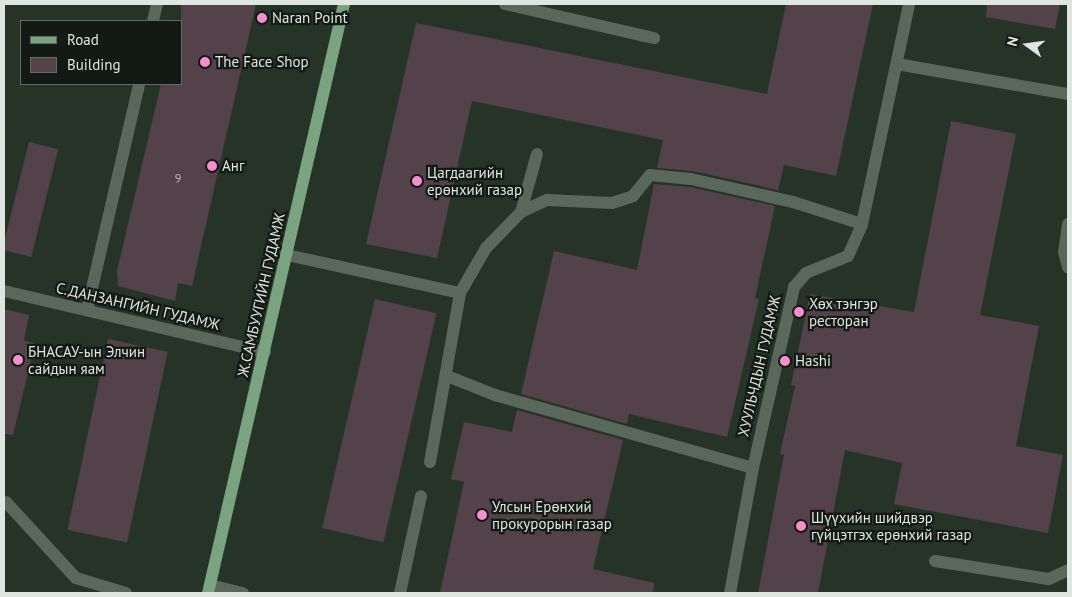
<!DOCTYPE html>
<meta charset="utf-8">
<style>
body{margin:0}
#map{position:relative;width:1072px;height:597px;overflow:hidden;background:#263428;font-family:"PT Sans",sans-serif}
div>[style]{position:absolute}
.building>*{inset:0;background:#54424b;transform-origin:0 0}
.minor>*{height:12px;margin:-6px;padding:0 6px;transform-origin:6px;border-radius:6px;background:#59685b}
.major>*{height:12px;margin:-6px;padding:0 6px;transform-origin:6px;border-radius:6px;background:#79a47f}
.dots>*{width:14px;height:14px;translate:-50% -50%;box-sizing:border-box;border:2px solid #131914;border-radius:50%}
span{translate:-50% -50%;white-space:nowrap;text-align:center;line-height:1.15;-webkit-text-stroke:4.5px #131914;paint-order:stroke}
.number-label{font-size:12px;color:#bcbdba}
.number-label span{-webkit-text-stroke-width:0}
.poi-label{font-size:15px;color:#dee6df}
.left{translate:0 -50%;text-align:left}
.street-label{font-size:15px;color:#dee6df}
.frame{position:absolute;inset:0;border:5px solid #dee6df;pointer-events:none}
.legend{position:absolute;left:20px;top:20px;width:162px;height:65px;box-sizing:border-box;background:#131914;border:1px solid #646b65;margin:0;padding:6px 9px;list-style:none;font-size:15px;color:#dee6df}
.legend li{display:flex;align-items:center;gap:10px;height:25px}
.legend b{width:25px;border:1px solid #646b65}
.north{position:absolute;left:1002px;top:20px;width:50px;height:50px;-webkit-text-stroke:4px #131914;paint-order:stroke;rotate:284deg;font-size:14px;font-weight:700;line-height:20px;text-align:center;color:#dee6df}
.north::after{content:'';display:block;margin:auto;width:18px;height:22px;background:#dee6df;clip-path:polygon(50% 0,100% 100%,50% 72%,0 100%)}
</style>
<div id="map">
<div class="building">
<i style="clip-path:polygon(181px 4px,256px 4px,192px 286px,178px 283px,175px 301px,118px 286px,117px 271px,161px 84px,181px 84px)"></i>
<i style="clip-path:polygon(786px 4px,873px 4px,836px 176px,784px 165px,778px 190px,693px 171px,657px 168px,663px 140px,472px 101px,437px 258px,366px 244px,416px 23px,767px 94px)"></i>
<i style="clip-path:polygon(987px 4px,1060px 4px,1055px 29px,986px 17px)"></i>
<i style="clip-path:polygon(951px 121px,1016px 134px,980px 315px,1039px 326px,1016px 446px,1063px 455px,1048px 533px,894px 504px,902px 463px,845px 450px,818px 593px,758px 593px,784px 455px,780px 454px,795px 386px,791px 385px,810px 294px,914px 312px)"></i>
<i style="left:29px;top:142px;width:30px;height:111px;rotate:14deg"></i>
<i style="clip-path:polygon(654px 184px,690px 187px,775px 206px,755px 298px,759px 299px,727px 437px,629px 414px,627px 424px,521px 394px,554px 251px,637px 270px)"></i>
<i style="left:375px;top:299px;width:63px;height:235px;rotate:13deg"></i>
<i style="clip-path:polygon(4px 309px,29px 315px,24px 341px,35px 343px,13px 435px,4px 434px)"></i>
<i style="left:108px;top:339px;width:61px;height:195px;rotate:12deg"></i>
<i style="clip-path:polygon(517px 410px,623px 440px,593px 569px,654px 583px,653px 593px,440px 593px,464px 482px,451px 479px,464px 422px,512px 432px)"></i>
</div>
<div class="minor">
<i style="left:505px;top:4px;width:153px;rotate:12.9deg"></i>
<i style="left:153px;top:21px;width:17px;rotate:-77deg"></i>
<i style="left:897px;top:64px;width:174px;rotate:10deg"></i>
<i style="left:521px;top:212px;width:60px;rotate:-74.6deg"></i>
<i style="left:1068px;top:224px;width:28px;rotate:98deg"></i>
<i style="left:1064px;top:252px;width:16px;rotate:75deg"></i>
<i style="left:287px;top:255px;width:177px;rotate:12.4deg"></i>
<i style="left:460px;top:293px;width:52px;rotate:-60deg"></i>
<i style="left:486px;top:248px;width:50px;rotate:-45.8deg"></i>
<i style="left:521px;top:212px;width:29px;rotate:-25deg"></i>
<i style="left:547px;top:200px;width:65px;rotate:2.6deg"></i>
<i style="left:612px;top:203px;width:22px;rotate:-18deg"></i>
<i style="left:633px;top:196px;width:27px;rotate:-51deg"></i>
<i style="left:650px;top:175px;width:41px;rotate:5.6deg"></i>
<i style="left:691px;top:179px;width:105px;rotate:12.7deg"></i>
<i style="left:793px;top:202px;width:72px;rotate:17.7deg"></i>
<i style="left:4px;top:291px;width:268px;rotate:13.2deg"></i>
<i style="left:87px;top:310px;width:232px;rotate:-77deg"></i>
<i style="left:447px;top:376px;width:52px;rotate:21.6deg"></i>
<i style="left:495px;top:395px;width:268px;rotate:15.8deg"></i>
<i style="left:430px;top:462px;width:172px;rotate:-79.9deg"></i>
<i style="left:6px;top:502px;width:103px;rotate:47.4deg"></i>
<i style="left:76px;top:578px;width:52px;rotate:16.7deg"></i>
<i style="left:935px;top:561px;width:115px;rotate:9deg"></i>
<i style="left:1049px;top:579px;width:21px;rotate:-25deg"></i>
<i style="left:210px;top:585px;width:34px;rotate:14deg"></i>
<i style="left:400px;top:593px;width:99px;rotate:-77.8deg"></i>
<i style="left:730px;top:593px;width:127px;rotate:-79.6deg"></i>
<i style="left:753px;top:468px;width:186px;rotate:-77.2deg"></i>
<i style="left:794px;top:287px;width:18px;rotate:-49deg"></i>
<i style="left:806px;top:273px;width:45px;rotate:-22deg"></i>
<i style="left:848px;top:256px;width:35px;rotate:-66deg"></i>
<i style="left:862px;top:224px;width:225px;rotate:-77.9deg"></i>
</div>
<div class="major">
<i style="left:208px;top:593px;width:604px;rotate:-77deg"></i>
</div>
<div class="dots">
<i style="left:262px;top:18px;background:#f98fca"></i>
<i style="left:205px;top:62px;background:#f98fca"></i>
<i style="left:212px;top:166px;background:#f98fca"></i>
<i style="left:417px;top:181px;background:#f98fca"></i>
<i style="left:799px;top:312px;background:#f98fca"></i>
<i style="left:18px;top:360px;background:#f98fca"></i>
<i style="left:785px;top:361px;background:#f98fca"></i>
<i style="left:482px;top:515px;background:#f98fca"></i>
<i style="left:801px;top:526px;background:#f98fca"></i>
</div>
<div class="number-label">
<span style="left:178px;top:178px">9</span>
</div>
<div class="poi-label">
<span class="left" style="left:272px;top:18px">Naran Point</span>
<span class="left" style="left:215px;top:62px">The Face Shop</span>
<span class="left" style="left:222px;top:166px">Анг</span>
<span class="left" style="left:427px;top:181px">Цагдаагийн<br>ерөнхий газар</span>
<span class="left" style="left:809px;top:312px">Хөх тэнгэр<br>ресторан</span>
<span class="left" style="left:28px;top:360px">БНАСАУ-ын Элчин<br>сайдын яам</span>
<span class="left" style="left:795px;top:361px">Hashi</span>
<span class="left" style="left:492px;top:515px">Улсын Ерөнхий<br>прокурорын газар</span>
<span class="left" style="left:811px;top:526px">Шүүхийн шийдвэр<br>гүйцэтгэх ерөнхий газар</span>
</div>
<div class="street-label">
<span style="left:261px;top:295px;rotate:-77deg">Ж.САМБУУГИЙН ГУДАМЖ</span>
<span style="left:138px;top:306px;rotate:13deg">С.ДАНЗАНГИЙН ГУДАМЖ</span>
<span style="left:759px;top:366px;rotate:-77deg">ХУУЛЬЧДЫН ГУДАМЖ</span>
</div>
<div class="frame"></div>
<ul class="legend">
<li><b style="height:6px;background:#79a47f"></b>Road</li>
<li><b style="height:14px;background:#54424b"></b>Building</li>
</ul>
<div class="north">N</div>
</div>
